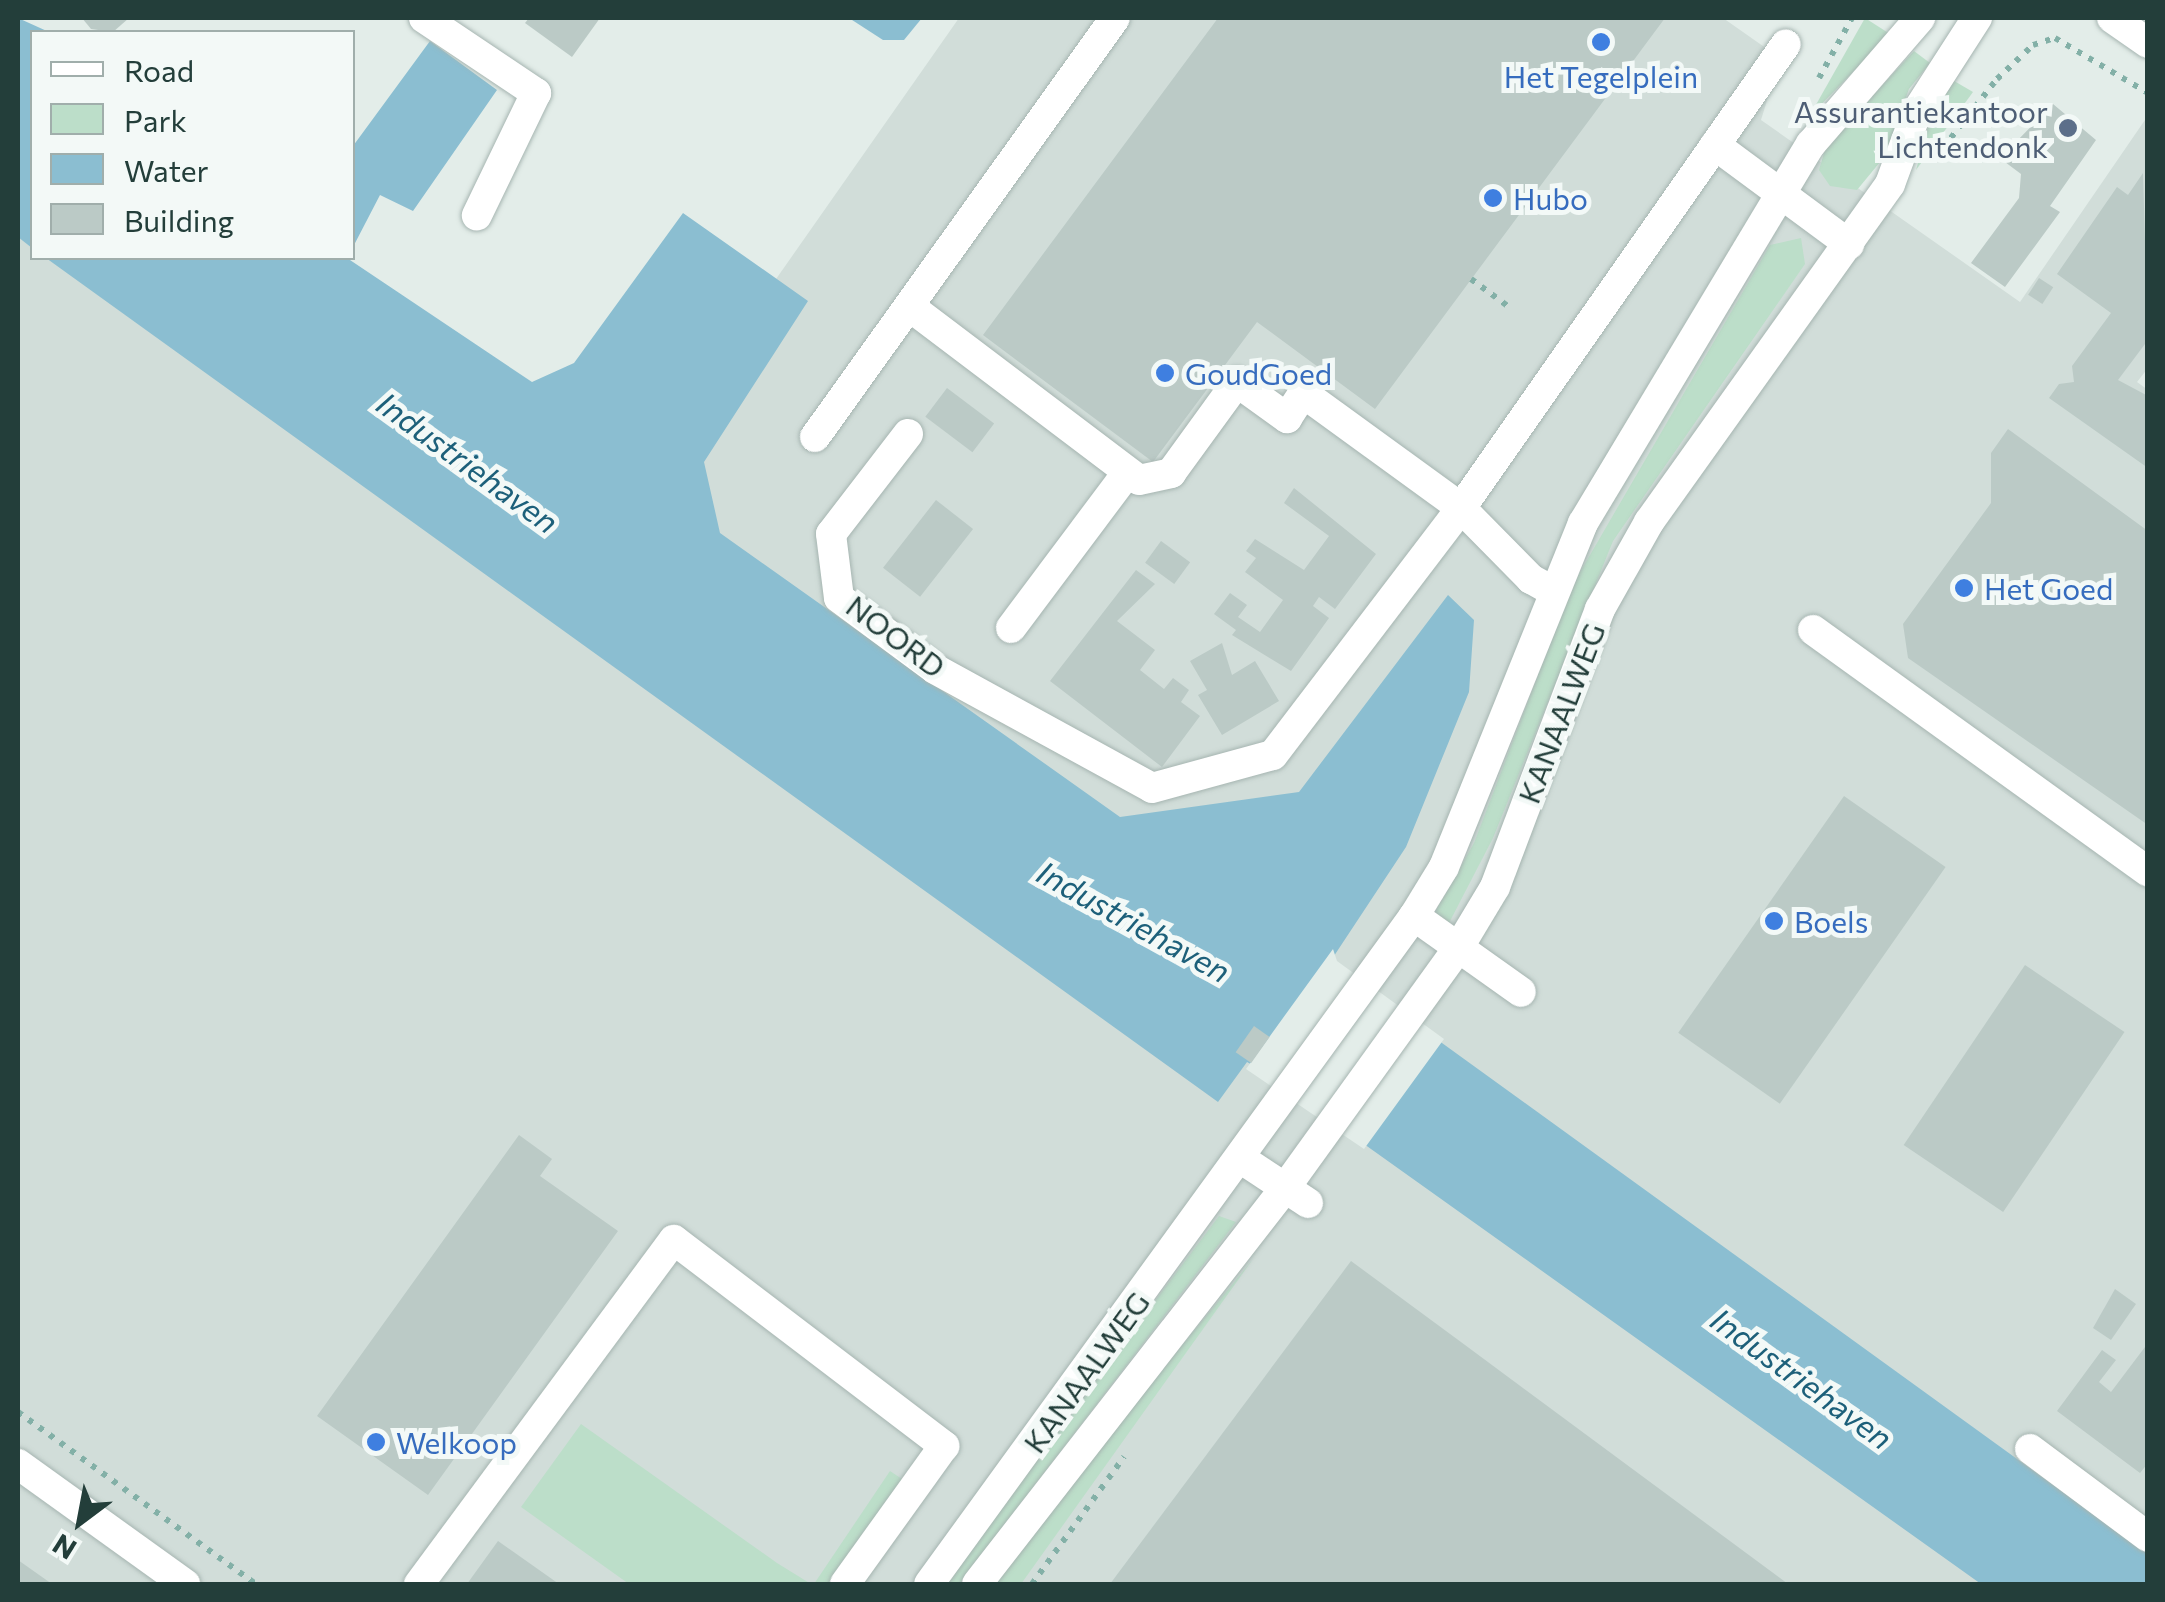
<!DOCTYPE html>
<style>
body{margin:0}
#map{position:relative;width:2165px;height:1602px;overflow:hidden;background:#e3ede9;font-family:Commissioner,sans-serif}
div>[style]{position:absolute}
.built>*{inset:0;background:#d1ddd9}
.green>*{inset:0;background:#bcdec9}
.water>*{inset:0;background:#8bbed1}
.pier>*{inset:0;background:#e3ede9}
.building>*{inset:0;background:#bbcac6;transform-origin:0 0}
.path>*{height:6px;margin-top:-3px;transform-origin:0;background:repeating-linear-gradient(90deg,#83b0a7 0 5px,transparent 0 13px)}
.roads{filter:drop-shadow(0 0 2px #a6b5b1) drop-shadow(0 0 2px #a6b5b1)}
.minor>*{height:30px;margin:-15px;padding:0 15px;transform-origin:15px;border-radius:15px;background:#fff}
.dots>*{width:28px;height:28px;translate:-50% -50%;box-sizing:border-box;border:5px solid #f3f9f7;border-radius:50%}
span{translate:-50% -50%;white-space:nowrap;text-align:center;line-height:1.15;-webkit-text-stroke:10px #f3f9f7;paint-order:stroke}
.shop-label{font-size:30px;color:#366cbe}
.left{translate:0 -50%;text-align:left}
.service-label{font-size:30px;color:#4e5e75}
.right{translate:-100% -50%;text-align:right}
.street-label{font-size:30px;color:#233e3a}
.water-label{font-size:32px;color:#1d607a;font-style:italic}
.frame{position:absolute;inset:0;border:20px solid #233e3a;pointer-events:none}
.legend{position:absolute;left:30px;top:30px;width:325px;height:230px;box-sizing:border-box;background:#f3f9f7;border:2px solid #a0aeab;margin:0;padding:12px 18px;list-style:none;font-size:30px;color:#233e3a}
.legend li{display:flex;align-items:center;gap:20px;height:50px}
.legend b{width:50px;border:2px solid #a0aeab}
.north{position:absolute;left:30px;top:1472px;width:100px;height:100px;-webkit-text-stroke:8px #f3f9f7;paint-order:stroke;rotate:212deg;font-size:28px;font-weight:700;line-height:40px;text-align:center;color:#233e3a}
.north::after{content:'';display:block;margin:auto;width:35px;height:45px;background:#233e3a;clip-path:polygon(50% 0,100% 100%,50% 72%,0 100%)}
</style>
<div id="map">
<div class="built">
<i style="clip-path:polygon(959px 18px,1723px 18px,1780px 58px,1761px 120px,2020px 302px,2147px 117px,2148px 368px,2137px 382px,2148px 390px,2147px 1584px,18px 1584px,18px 171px,32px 182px,32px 258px,136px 258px,570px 573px)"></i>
</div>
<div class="green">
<i style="clip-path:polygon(1865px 18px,1890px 34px,1809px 117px)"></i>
<i style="clip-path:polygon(1914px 51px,1930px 63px,1909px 89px,1885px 156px,1857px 190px,1830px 186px,1819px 170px,1826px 146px)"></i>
<i style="clip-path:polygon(1949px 78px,1973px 92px,1916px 170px,1932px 112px)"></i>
<i style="clip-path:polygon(1801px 238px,1805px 264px,1613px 541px,1493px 838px,1449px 923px,1434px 914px,1474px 843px,1572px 586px,1770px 245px)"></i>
<i style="clip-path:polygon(1219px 1216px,1236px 1222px,959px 1584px,941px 1584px)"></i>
<i style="clip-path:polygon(1253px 1259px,1021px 1584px,994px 1584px,1175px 1354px)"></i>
<i style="clip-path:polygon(581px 1424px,777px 1563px,811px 1584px,629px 1584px,521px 1507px)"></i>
<i style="clip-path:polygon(890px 1471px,905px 1481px,833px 1584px,814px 1584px)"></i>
</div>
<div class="water">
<i style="clip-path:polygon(18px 18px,49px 32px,32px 32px,32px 248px,18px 237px)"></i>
<i style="clip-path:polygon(849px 18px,922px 18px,904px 40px,883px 40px)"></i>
<i style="clip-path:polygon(430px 41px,497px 90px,413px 211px,380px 195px,353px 247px,353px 146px)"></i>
<i style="clip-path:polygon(683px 213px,808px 301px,704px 462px,720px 533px,1120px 817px,1299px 792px,1448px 595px,1474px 620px,1469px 692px,1406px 847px,1330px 962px,2147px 1553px,2147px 1584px,1981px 1584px,1256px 1067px,1247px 1062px,1218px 1102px,46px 258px,347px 258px,532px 382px,574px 363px)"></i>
</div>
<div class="pier">
<i style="clip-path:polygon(1333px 949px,1337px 961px,1444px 1039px,1364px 1149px,1246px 1069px)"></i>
</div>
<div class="building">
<i style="clip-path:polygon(82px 18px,129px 18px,113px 32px,91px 29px)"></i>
<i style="clip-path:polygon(529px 18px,600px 18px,572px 57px,525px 23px)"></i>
<i style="clip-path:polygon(1218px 18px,1665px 18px,1375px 409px,1257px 322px,1153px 462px,983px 335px)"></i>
<i style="clip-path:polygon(2053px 104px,2096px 140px,2050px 206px,2060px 212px,2005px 287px,1971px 263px,2019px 198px,2021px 174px,2005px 162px,2013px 145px)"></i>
<i style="clip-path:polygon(2143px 173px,2148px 340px,2118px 380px,2148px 396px,2148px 468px,2049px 398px,2059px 384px,2074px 382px,2072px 366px,2111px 313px,2057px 274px,2117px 187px,2128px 195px)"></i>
<i style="left:2039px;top:278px;width:17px;height:20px;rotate:33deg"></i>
<i style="left:947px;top:388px;width:59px;height:36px;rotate:37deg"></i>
<i style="clip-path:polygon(2008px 429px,2148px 531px,2148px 825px,1908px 658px,1903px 624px,1991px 503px,1991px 453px)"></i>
<i style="clip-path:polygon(1294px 488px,1376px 554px,1335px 609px,1319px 597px,1313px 606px,1329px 618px,1291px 671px,1232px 635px,1236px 630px,1214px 614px,1230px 593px,1247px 605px,1238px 617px,1260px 632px,1283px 600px,1245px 572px,1256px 558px,1246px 551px,1255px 539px,1304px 570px,1329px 536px,1284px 503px)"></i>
<i style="left:936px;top:500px;width:47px;height:86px;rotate:38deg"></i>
<i style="left:1161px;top:541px;width:36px;height:27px;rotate:36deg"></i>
<i style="clip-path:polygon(1136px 570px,1155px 584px,1117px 621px,1155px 650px,1140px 670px,1164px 689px,1173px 678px,1189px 690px,1181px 702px,1200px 716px,1162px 767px,1050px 681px)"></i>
<i style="clip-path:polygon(1222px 643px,1232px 675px,1255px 661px,1279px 701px,1222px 735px,1198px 695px,1207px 690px,1190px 661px)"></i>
<i style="left:1844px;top:796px;width:124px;height:289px;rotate:35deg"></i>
<i style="left:2025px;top:965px;width:120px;height:217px;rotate:34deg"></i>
<i style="left:1254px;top:1026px;width:19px;height:32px;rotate:35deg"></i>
<i style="clip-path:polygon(519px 1135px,552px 1159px,540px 1176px,618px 1231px,428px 1495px,317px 1416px)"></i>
<i style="clip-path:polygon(1351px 1261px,1465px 1345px,1788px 1584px,1110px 1584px)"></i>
<i style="clip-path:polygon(2115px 1289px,2136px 1304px,2111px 1340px,2093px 1328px)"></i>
<i style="clip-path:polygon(2148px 1343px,2148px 1463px,2140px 1473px,2057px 1411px,2102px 1350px,2116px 1360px,2099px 1382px,2111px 1392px)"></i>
<i style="clip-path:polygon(498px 1541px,559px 1584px,467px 1584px)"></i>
<i style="clip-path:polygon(18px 1560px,52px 1584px,18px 1584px)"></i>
</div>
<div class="path">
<i style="left:1819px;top:78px;width:68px;rotate:-61.2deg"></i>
<i style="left:1943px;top:148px;width:88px;rotate:-52deg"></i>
<i style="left:1997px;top:79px;width:50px;rotate:-43.4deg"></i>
<i style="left:2033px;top:45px;width:23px;rotate:-18deg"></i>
<i style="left:2055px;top:38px;width:108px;rotate:30.6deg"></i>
<i style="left:1471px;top:279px;width:47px;rotate:36.4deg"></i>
<i style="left:18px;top:1412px;width:294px;rotate:35.9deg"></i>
<i style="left:1032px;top:1584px;width:157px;rotate:-54.1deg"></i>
</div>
<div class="roads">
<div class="minor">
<i style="left:424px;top:18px;width:135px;rotate:33.8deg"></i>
<i style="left:536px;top:93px;width:136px;rotate:115.8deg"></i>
<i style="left:2112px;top:18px;width:44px;rotate:34.8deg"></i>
<i style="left:1715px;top:145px;width:167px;rotate:36.5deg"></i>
<i style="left:909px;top:306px;width:288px;rotate:37.1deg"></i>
<i style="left:1139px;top:480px;width:33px;rotate:-12deg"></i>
<i style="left:1171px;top:473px;width:112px;rotate:-54deg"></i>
<i style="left:1237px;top:382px;width:62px;rotate:35.8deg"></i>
<i style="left:1287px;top:418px;width:30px;rotate:-57deg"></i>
<i style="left:1303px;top:393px;width:195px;rotate:36deg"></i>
<i style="left:1461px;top:508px;width:100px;rotate:45.4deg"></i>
<i style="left:1531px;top:579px;width:23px;rotate:29deg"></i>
<i style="left:908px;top:434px;width:126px;rotate:127.6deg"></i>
<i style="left:831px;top:534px;width:64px;rotate:82.9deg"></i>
<i style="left:839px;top:598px;width:119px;rotate:36.5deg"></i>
<i style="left:935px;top:669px;width:247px;rotate:28.7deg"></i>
<i style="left:1152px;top:788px;width:125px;rotate:-15.3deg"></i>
<i style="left:1273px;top:755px;width:310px;rotate:-52.7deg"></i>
<i style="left:1461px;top:508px;width:566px;rotate:-54.99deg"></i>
<i style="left:815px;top:437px;width:515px;rotate:-54.4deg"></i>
<i style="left:1011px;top:628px;width:194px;rotate:-53.2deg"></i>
<i style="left:1813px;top:630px;width:413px;rotate:35.8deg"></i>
<i style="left:1414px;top:916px;width:131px;rotate:35.4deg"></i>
<i style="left:1243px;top:1160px;width:78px;rotate:33.5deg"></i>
<i style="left:2030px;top:1449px;width:147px;rotate:36.7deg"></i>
<i style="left:18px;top:1464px;width:206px;rotate:35.7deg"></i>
<i style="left:419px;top:1584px;width:428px;rotate:-53.5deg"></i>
<i style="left:674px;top:1240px;width:340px;rotate:37.3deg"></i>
<i style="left:944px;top:1446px;width:170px;rotate:125.7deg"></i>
<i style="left:929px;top:1584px;width:825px;rotate:-54.02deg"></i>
<i style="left:1414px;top:916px;width:57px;rotate:-58.5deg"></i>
<i style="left:1444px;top:867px;width:371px;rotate:-68deg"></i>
<i style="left:1583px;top:523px;width:442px;rotate:-59deg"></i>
<i style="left:1811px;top:144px;width:167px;rotate:-49.1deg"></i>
<i style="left:977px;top:1584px;width:502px;rotate:-52.13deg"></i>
<i style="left:1285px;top:1188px;width:297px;rotate:-54.2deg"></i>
<i style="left:1459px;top:947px;width:70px;rotate:-59deg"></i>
<i style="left:1495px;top:887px;width:297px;rotate:-69.3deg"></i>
<i style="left:1600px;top:609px;width:100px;rotate:-60.6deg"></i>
<i style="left:1649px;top:522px;width:415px;rotate:-54.5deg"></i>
<i style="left:1890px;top:184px;width:78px;rotate:-69.7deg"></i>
<i style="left:1917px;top:111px;width:111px;rotate:-57.2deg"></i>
</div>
</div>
<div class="dots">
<i style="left:1601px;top:42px;background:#3f7fe0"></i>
<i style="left:2068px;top:128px;background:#5c6f8a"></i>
<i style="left:1493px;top:198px;background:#3f7fe0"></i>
<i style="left:1165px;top:373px;background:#3f7fe0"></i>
<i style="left:1964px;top:588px;background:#3f7fe0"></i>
<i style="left:1774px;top:921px;background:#3f7fe0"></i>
<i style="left:376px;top:1442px;background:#3f7fe0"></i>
</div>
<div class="shop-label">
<span style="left:1601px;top:76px">Het Tegelplein</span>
<span class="left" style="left:1513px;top:198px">Hubo</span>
<span class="left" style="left:1185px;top:373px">GoudGoed</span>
<span class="left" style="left:1984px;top:588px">Het Goed</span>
<span class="left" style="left:1794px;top:921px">Boels</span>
<span class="left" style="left:396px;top:1442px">Welkoop</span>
</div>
<div class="service-label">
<span class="right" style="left:2048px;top:128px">Assurantiekantoor<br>Lichtendonk</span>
</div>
<div class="street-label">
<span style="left:896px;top:636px;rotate:37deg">NOORD</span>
<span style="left:1561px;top:713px;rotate:-69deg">KANAALWEG</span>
<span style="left:1086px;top:1372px;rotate:-54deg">KANAALWEG</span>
</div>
<div class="water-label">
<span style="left:468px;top:462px;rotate:36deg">Industriehaven</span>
<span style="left:1134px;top:921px;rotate:29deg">Industriehaven</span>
<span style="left:1802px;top:1378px;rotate:36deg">Industriehaven</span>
</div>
<div class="frame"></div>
<ul class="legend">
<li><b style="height:12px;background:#fff"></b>Road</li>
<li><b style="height:28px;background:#bcdec9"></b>Park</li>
<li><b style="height:28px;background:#8bbed1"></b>Water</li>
<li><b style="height:28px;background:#bbcac6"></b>Building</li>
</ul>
<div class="north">N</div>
</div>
